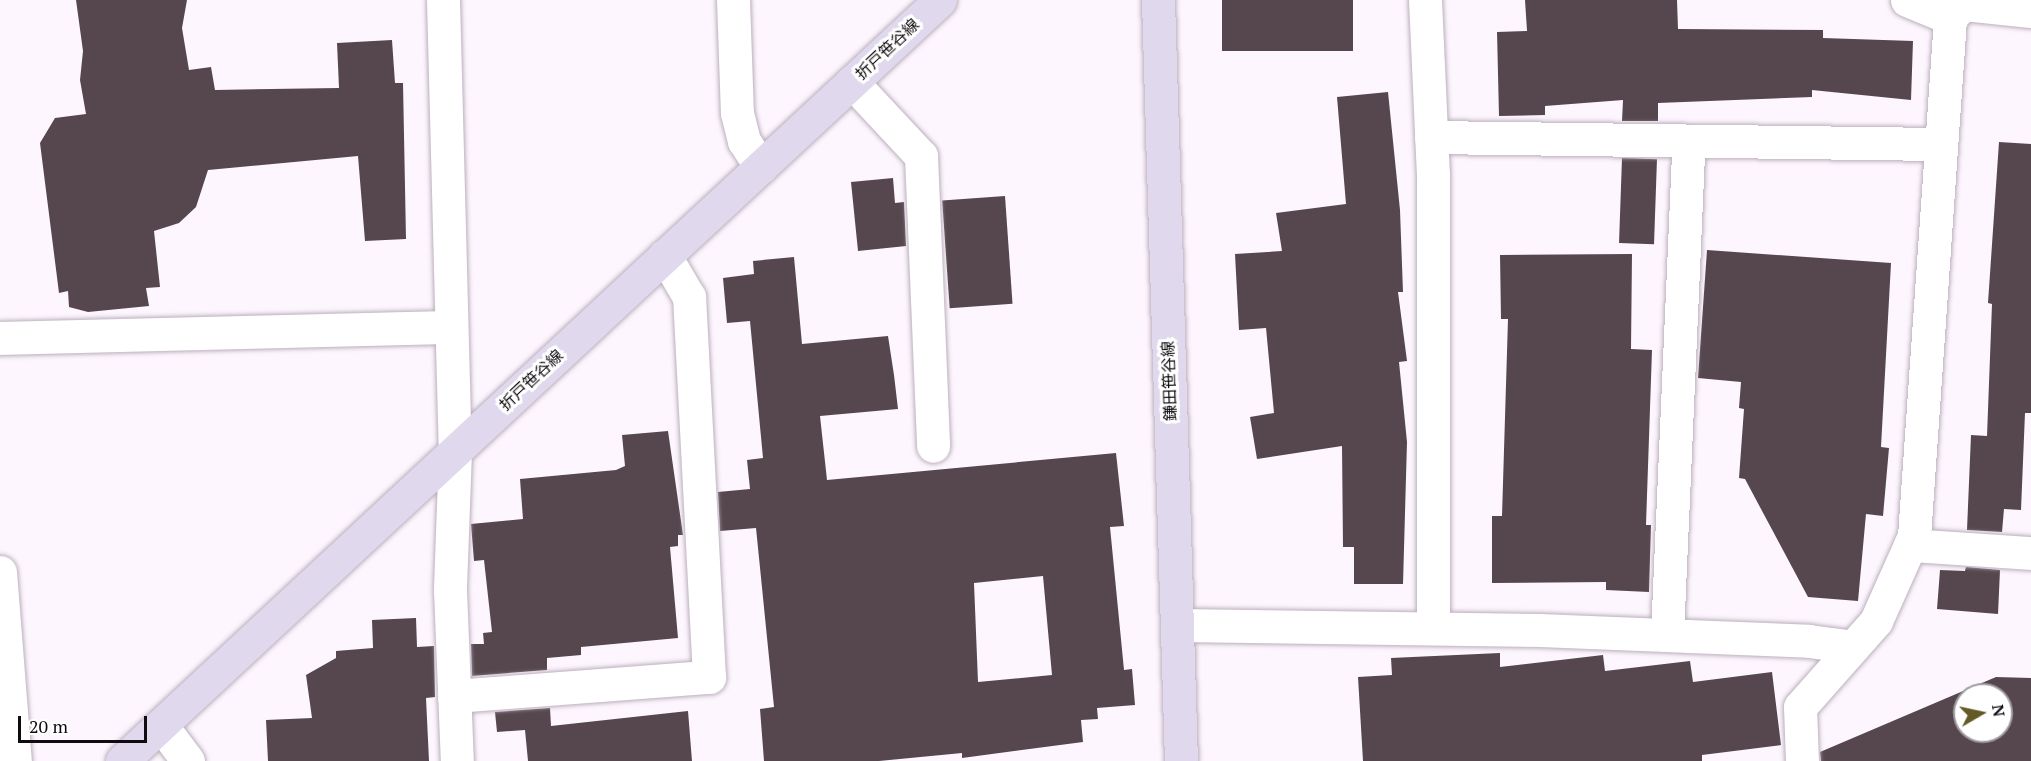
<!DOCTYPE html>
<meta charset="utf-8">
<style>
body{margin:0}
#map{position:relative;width:2031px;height:761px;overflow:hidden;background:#fdf6fe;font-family:"PT Serif","Noto Sans JP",serif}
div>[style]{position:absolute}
.building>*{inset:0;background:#55474d;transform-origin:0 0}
.roads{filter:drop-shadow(0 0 2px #bbafbc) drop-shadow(0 0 2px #bbafbc)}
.street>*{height:33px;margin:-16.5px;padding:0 16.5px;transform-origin:16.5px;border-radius:16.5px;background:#fff}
.secondary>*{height:33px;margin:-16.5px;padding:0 16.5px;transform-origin:16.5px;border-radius:16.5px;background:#e0d9ee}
span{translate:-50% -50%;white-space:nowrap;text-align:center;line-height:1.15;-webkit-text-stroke:6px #fff;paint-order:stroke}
.street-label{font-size:16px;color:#0f0b0f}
.north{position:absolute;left:1953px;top:683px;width:60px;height:60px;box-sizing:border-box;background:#fff;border:2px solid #9f9d9f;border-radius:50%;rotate:81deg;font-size:16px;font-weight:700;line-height:24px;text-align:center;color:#0f0b0f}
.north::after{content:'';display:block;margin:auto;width:21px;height:27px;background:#635a26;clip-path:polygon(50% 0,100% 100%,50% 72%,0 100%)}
.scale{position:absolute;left:18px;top:716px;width:129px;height:27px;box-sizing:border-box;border:3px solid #0f0b0f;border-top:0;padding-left:8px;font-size:18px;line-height:21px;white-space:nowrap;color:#0f0b0f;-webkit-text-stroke:4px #fff;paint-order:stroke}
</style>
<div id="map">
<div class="building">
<i style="clip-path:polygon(76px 0,187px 0,182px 28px,189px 70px,211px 67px,215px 90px,339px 88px,337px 43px,392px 40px,395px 83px,403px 83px,406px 239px,365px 241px,358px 156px,208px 170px,196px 207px,179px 223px,154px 231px,160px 287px,146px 288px,149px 306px,88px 312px,69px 307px,68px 291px,59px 293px,40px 143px,55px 118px,86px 114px,80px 80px,83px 51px)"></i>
<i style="left:1222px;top:0;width:131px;height:51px"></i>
<i style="clip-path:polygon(1525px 0,1677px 0,1678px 29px,1823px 30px,1823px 38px,1913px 41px,1911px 100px,1812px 90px,1812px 97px,1658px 103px,1658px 121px,1622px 121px,1623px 100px,1545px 106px,1545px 115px,1499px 116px,1497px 32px,1527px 31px)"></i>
<i style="clip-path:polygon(1388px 92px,1400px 210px,1403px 292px,1398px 292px,1407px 361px,1399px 362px,1407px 442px,1403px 584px,1354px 584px,1354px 547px,1343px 547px,1342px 446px,1257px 459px,1250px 417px,1274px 413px,1266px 328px,1239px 330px,1235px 254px,1282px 251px,1276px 213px,1346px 204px,1337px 97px)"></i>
<i style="clip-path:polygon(1999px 142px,2031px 144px,2031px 413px,2025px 413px,2021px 510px,2004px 509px,2002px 532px,1967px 530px,1971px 435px,1987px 436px,1992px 304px,1988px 303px)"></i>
<i style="left:1622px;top:158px;width:35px;height:85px;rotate:2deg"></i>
<i style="clip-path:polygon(893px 178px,895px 203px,904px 202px,906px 246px,858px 251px,851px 182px)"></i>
<i style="left:1005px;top:196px;width:108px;height:63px;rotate:86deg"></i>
<i style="clip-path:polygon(1707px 250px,1891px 263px,1881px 447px,1889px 448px,1883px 516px,1866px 514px,1858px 601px,1808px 597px,1745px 479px,1739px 478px,1744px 409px,1739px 408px,1741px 382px,1698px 378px)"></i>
<i style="clip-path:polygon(1632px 254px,1631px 349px,1652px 350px,1646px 525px,1651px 525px,1649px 592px,1606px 590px,1606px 582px,1492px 583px,1492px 516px,1502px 516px,1508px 319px,1501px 319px,1500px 255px)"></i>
<i style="clip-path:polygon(evenodd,794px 257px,802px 344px,888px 336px,894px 375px,898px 409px,820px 416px,827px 480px,1116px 453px,1124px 526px,1110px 527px,1124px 670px,1132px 669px,1135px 705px,1097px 708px,1098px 719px,1081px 720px,1083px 742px,962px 758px,962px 753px,879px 761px,764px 761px,760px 709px,774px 707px,756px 528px,720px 531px,718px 492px,750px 489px,747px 460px,763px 458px,750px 321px,727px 323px,723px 278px,754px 274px,753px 261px,794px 257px,1043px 576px,1052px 675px,978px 682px,974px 583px,1043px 576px)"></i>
<i style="clip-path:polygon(668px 431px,683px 535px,678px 535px,678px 546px,670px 547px,678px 638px,581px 647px,581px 655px,547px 658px,547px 670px,472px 676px,471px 644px,484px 644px,483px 633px,492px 632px,484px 560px,474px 561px,471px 524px,523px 519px,520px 479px,616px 470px,625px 466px,622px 435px)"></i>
<i style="clip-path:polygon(1966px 567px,2000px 570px,1998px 614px,1937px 609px,1940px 570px,1965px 571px)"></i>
<i style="clip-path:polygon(416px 618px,417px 647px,434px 646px,435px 697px,426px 698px,429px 761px,268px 761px,266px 720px,312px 718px,306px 675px,336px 658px,336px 651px,373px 648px,372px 620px)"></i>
<i style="clip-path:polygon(1500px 653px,1500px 667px,1603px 655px,1605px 671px,1690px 661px,1693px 682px,1772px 672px,1781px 745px,1702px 755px,1702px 761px,1363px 761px,1358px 677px,1392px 675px,1391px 658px)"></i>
<i style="clip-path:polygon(evenodd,1996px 677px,2031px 678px,2031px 761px,1821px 761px,1820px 752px,1996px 677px,1965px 695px,2001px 695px,2001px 731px,1965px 731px,1965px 695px)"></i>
<i style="clip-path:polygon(550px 708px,551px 726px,688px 711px,692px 761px,528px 761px,525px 730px,497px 732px,495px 712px)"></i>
</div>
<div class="roads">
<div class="street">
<i style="left:443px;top:0;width:451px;rotate:88.5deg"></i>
<i style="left:455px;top:451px;width:139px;rotate:92.1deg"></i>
<i style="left:450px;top:590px;width:171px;rotate:87.7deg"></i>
<i style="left:733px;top:0;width:113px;rotate:88deg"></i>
<i style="left:737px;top:113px;width:29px;rotate:76deg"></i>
<i style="left:744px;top:141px;width:31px;rotate:57deg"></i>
<i style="left:1425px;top:0;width:174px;rotate:87.4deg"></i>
<i style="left:1433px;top:174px;width:454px;rotate:90deg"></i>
<i style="left:1907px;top:0;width:47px;rotate:22.7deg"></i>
<i style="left:1964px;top:4px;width:67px;rotate:6deg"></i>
<i style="left:852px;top:82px;width:101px;rotate:47deg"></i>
<i style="left:921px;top:156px;width:290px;rotate:87.6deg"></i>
<i style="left:1431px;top:137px;width:510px;rotate:0.79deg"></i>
<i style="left:0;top:338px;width:451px;rotate:-1.4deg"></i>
<i style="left:1910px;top:545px;width:121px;rotate:3.8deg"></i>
<i style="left:0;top:572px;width:190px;rotate:85.5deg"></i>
<i style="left:1177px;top:625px;width:362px;rotate:0.8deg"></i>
<i style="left:1539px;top:630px;width:270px;rotate:2.3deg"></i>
<i style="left:1809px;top:641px;width:44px;rotate:7.8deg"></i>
<i style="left:1667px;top:635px;width:494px;rotate:-87.5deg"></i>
<i style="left:454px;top:696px;width:256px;rotate:-4.3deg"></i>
<i style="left:709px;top:677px;width:381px;rotate:-93deg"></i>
<i style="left:689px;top:297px;width:48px;rotate:-120.3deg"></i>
<i style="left:161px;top:725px;width:45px;rotate:53.1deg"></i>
<i style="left:1802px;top:761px;width:54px;rotate:-92.1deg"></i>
<i style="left:1800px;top:707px;width:115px;rotate:-48.5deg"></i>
<i style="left:1876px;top:621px;width:93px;rotate:-65.9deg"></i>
<i style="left:1914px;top:536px;width:519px;rotate:-86.02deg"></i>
<i style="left:1950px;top:18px;width:25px;rotate:-47deg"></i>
</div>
<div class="secondary">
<i style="left:1158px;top:0;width:761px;rotate:88.27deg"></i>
<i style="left:122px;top:761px;width:1117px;rotate:-42.93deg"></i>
</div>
</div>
<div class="street-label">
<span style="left:887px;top:49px;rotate:-43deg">折戸笹谷線</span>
<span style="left:531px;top:380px;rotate:-43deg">折戸笹谷線</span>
<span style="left:1169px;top:381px;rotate:-92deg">鎌田笹谷線</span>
</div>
<div class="north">N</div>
<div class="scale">20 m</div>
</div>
